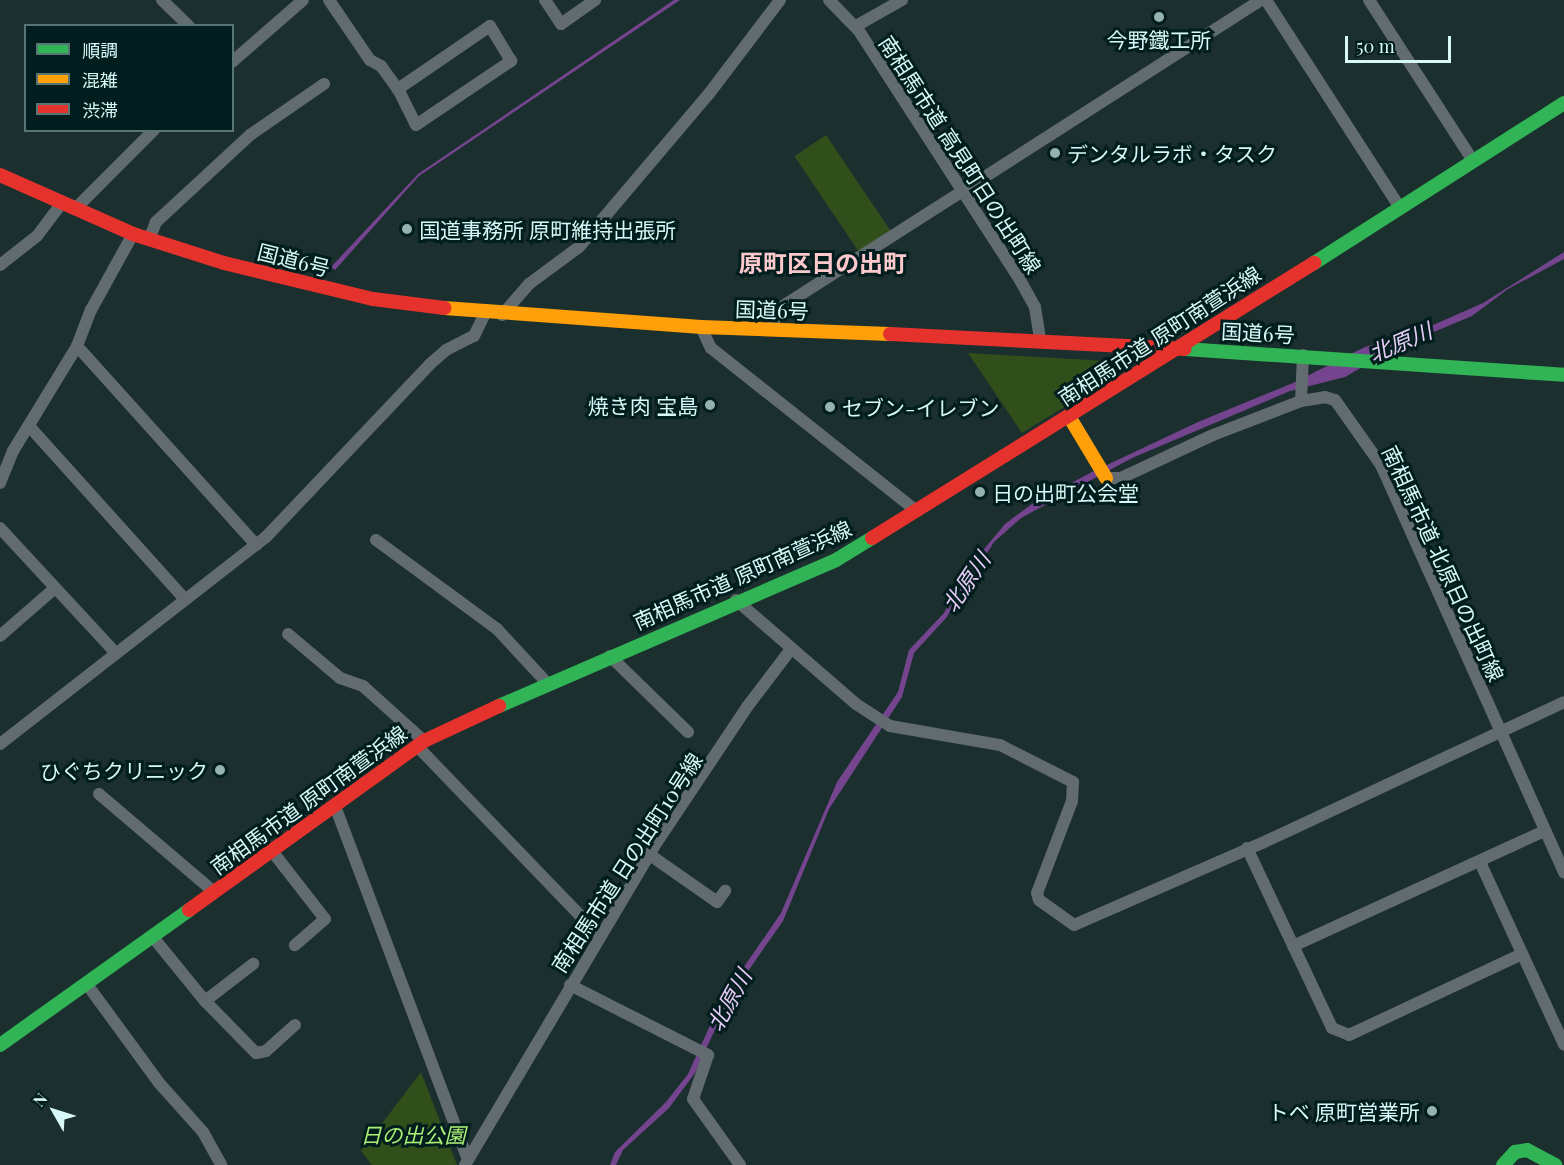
<!DOCTYPE html>
<meta charset="utf-8">
<style>
body{margin:0}
#map{position:relative;width:1564px;height:1165px;overflow:hidden;background:#1b2f2e;font-family:"Playfair Display","Noto Sans JP",serif}
div>[style]{position:absolute}
.green>*{inset:0;background:#314f1b;transform-origin:0 0}
.water>*{inset:0;background:#74458e}
.street>*{height:12px;margin:-6px;padding:0 6px;transform-origin:6px;border-radius:6px;background:#626b6f}
.fast>*{height:14px;margin:-7px;padding:0 7px;transform-origin:7px;border-radius:7px;background:#30b455}
.slow>*{height:14px;margin:-7px;padding:0 7px;transform-origin:7px;border-radius:7px;background:#ff9f0a}
.jam>*{height:14px;margin:-7px;padding:0 7px;transform-origin:7px;border-radius:7px;background:#e5322d}
.dots>*{width:16px;height:16px;translate:-50% -50%;box-sizing:border-box;border:3px solid #011d1d;border-radius:50%}
span{translate:-50% -50%;white-space:nowrap;text-align:center;line-height:1.15;-webkit-text-stroke:6px #011d1d;paint-order:stroke}
.poi-label{font-size:21px;color:#d6f8f6}
.left{translate:0 -50%;text-align:left}
.right{translate:-100% -50%;text-align:right}
.street-label{font-size:21px;color:#d6f8f6}
.park-label{font-size:21px;color:#abee76;font-style:italic}
.water-label{font-size:22px;color:#e8ccf8;font-style:italic}
.quarter-label{font-size:24px;color:#fdc9cd;font-weight:700}
.legend{position:absolute;left:24px;top:24px;width:210px;height:108px;box-sizing:border-box;background:#011d1d;border:2px solid #567574;margin:0;padding:8px 10px;list-style:none;font-size:18px;color:#d6f8f6}
.legend li{display:flex;align-items:center;gap:12px;height:30px}
.legend b{width:30px;border:2px solid #567574}
.north{position:absolute;left:24px;top:1081px;width:60px;height:60px;-webkit-text-stroke:4px #011d1d;paint-order:stroke;rotate:309deg;font-size:16px;font-weight:700;line-height:24px;text-align:center;color:#d6f8f6}
.north::after{content:'';display:block;margin:auto;width:21px;height:27px;background:#d6f8f6;clip-path:polygon(50% 0,100% 100%,50% 72%,0 100%)}
.scale{position:absolute;left:1345px;top:36px;width:106px;height:27px;box-sizing:border-box;border:3px solid #d6f8f6;border-top:0;padding-left:8px;font-size:18px;line-height:21px;white-space:nowrap;color:#d6f8f6;-webkit-text-stroke:4px #011d1d;paint-order:stroke}
</style>
<div id="map">
<div class="green">
<i style="left:826px;top:135px;width:116px;height:38px;rotate:56deg"></i>
<i style="clip-path:polygon(968px 353px,1107px 361px,1115px 376px,1022px 433px)"></i>
<i style="clip-path:polygon(421px 1072px,457px 1165px,372px 1165px,361px 1151px)"></i>
</div>
<div class="water">
<i style="clip-path:polygon(674px 0,680px 0,419px 176px,335px 270px,331px 267px,418px 174px)"></i>
<i style="clip-path:polygon(1564px 252px,1564px 259px,1508px 289px,1472px 316px,1393px 349px,1345px 377px,1290px 391px,1132px 458px,1021px 518px,994px 542px,946px 618px,914px 653px,902px 697px,829px 809px,783px 921px,730px 997px,695px 1073px,669px 1108px,623px 1150px,616px 1165px,610px 1165px,615px 1152px,666px 1102px,688px 1074px,722px 999px,781px 913px,837px 782px,898px 692px,909px 650px,944px 613px,966px 571px,1005px 524px,1032px 504px,1092px 472px,1198px 422px,1293px 383px,1365px 347px,1415px 333px,1483px 303px)"></i>
</div>
<div class="street">
<i style="left:162px;top:0;width:37px;rotate:44deg"></i>
<i style="left:329px;top:0;width:73px;rotate:55.7deg"></i>
<i style="left:370px;top:60px;width:13px;rotate:29deg"></i>
<i style="left:381px;top:66px;width:29px;rotate:54deg"></i>
<i style="left:398px;top:89px;width:40px;rotate:63.4deg"></i>
<i style="left:416px;top:125px;width:115px;rotate:-34deg"></i>
<i style="left:511px;top:61px;width:41px;rotate:-121deg"></i>
<i style="left:490px;top:26px;width:112px;rotate:145.6deg"></i>
<i style="left:545px;top:0;width:29px;rotate:56deg"></i>
<i style="left:561px;top:24px;width:42px;rotate:-35.2deg"></i>
<i style="left:829px;top:0;width:43px;rotate:45.9deg"></i>
<i style="left:859px;top:31px;width:297px;rotate:57.1deg"></i>
<i style="left:1020px;top:280px;width:31px;rotate:61deg"></i>
<i style="left:1035px;top:307px;width:32px;rotate:81deg"></i>
<i style="left:1266px;top:0;width:247px;rotate:57.2deg"></i>
<i style="left:1369px;top:0;width:192px;rotate:57.1deg"></i>
<i style="left:856px;top:26px;width:53px;rotate:-29.5deg"></i>
<i style="left:232px;top:62px;width:94px;rotate:-41.1deg"></i>
<i style="left:75px;top:209px;width:112px;rotate:-45deg"></i>
<i style="left:149px;top:240px;width:19px;rotate:-69deg"></i>
<i style="left:156px;top:222px;width:128px;rotate:-42.8deg"></i>
<i style="left:250px;top:135px;width:90px;rotate:-34.6deg"></i>
<i style="left:0;top:265px;width:47px;rotate:-38.1deg"></i>
<i style="left:37px;top:236px;width:40px;rotate:-53deg"></i>
<i style="left:502px;top:315px;width:41px;rotate:-48.9deg"></i>
<i style="left:529px;top:284px;width:62px;rotate:-36.5deg"></i>
<i style="left:579px;top:247px;width:199px;rotate:-49.7deg"></i>
<i style="left:708px;top:95px;width:119px;rotate:-52.8deg"></i>
<i style="left:701px;top:327px;width:23px;rotate:65deg"></i>
<i style="left:711px;top:348px;width:263px;rotate:38.4deg"></i>
<i style="left:771px;top:330px;width:21px;rotate:-71deg"></i>
<i style="left:778px;top:310px;width:10px;rotate:-37deg"></i>
<i style="left:786px;top:304px;width:564px;rotate:-32.62deg"></i>
<i style="left:77px;top:346px;width:268px;rotate:48deg"></i>
<i style="left:1301px;top:401px;width:46px;rotate:-87.5deg"></i>
<i style="left:29px;top:426px;width:233px;rotate:48deg"></i>
<i style="left:1106px;top:478px;width:15px"></i>
<i style="left:1121px;top:478px;width:102px;rotate:-25.1deg"></i>
<i style="left:1213px;top:435px;width:94px;rotate:-21.1deg"></i>
<i style="left:1301px;top:401px;width:24px;rotate:-9deg"></i>
<i style="left:1325px;top:397px;width:10px;rotate:17deg"></i>
<i style="left:1335px;top:400px;width:80px;rotate:54.7deg"></i>
<i style="left:1381px;top:465px;width:447px;rotate:65.8deg"></i>
<i style="left:0;top:483px;width:35px;rotate:-68deg"></i>
<i style="left:13px;top:451px;width:123px;rotate:-58.6deg"></i>
<i style="left:77px;top:346px;width:39px;rotate:-69deg"></i>
<i style="left:91px;top:310px;width:87px;rotate:-61.1deg"></i>
<i style="left:0;top:528px;width:169px;rotate:47.2deg"></i>
<i style="left:376px;top:540px;width:150px;rotate:36.3deg"></i>
<i style="left:497px;top:629px;width:74px;rotate:47.2deg"></i>
<i style="left:736px;top:600px;width:159px;rotate:40.9deg"></i>
<i style="left:856px;top:704px;width:40px;rotate:32.9deg"></i>
<i style="left:890px;top:726px;width:112px;rotate:9.8deg"></i>
<i style="left:1000px;top:745px;width:82px;rotate:26.9deg"></i>
<i style="left:1073px;top:782px;width:19px;rotate:93deg"></i>
<i style="left:1072px;top:801px;width:98px;rotate:110.8deg"></i>
<i style="left:1037px;top:893px;width:7px;rotate:74deg"></i>
<i style="left:1039px;top:900px;width:43px;rotate:35.5deg"></i>
<i style="left:1074px;top:925px;width:205px;rotate:-23.6deg"></i>
<i style="left:1262px;top:843px;width:333px;rotate:-25deg"></i>
<i style="left:288px;top:634px;width:68px;rotate:40.2deg"></i>
<i style="left:340px;top:678px;width:24px;rotate:19deg"></i>
<i style="left:363px;top:686px;width:82px;rotate:42deg"></i>
<i style="left:0;top:636px;width:73px;rotate:-41.1deg"></i>
<i style="left:610px;top:656px;width:109px;rotate:44.3deg"></i>
<i style="left:0;top:744px;width:337px;rotate:-37.9deg"></i>
<i style="left:266px;top:537px;width:238px;rotate:-46.5deg"></i>
<i style="left:430px;top:364px;width:21px;rotate:-41deg"></i>
<i style="left:446px;top:350px;width:31px;rotate:-27deg"></i>
<i style="left:474px;top:336px;width:25px;rotate:-64deg"></i>
<i style="left:417px;top:746px;width:264px;rotate:46.1deg"></i>
<i style="left:99px;top:794px;width:151px;rotate:40.4deg"></i>
<i style="left:335px;top:806px;width:377px;rotate:69.4deg"></i>
<i style="left:1247px;top:848px;width:199px;rotate:64.7deg"></i>
<i style="left:1332px;top:1028px;width:18px;rotate:22deg"></i>
<i style="left:1349px;top:1035px;width:191px;rotate:-25.1deg"></i>
<i style="left:272px;top:851px;width:86px;rotate:52.1deg"></i>
<i style="left:325px;top:919px;width:40px;rotate:139deg"></i>
<i style="left:650px;top:855px;width:82px;rotate:35deg"></i>
<i style="left:717px;top:902px;width:14px;rotate:-54deg"></i>
<i style="left:1480px;top:862px;width:201px;rotate:65.3deg"></i>
<i style="left:152px;top:936px;width:84px;rotate:50.8deg"></i>
<i style="left:205px;top:1001px;width:73px;rotate:45.6deg"></i>
<i style="left:256px;top:1053px;width:10px;rotate:-11deg"></i>
<i style="left:266px;top:1051px;width:39px;rotate:-42deg"></i>
<i style="left:1293px;top:946px;width:276px;rotate:-24.6deg"></i>
<i style="left:86px;top:983px;width:125px;rotate:53.8deg"></i>
<i style="left:160px;top:1084px;width:64px;rotate:48.1deg"></i>
<i style="left:203px;top:1132px;width:38px;rotate:61deg"></i>
<i style="left:570px;top:985px;width:155px;rotate:26.9deg"></i>
<i style="left:708px;top:1055px;width:46px;rotate:108.8deg"></i>
<i style="left:693px;top:1099px;width:81px;rotate:54.5deg"></i>
<i style="left:205px;top:1001px;width:61px;rotate:-37.6deg"></i>
<i style="left:465px;top:1165px;width:369px;rotate:-59.3deg"></i>
<i style="left:653px;top:848px;width:169px;rotate:-56.3deg"></i>
<i style="left:747px;top:707px;width:73px;rotate:-52.8deg"></i>
</div>
<div class="fast">
<i style="left:1314px;top:263px;width:297px;rotate:-32.6deg"></i>
<i style="left:1185px;top:349px;width:380px;rotate:3.9deg"></i>
<i style="left:499px;top:706px;width:367px;rotate:-23.4deg"></i>
<i style="left:836px;top:560px;width:42px;rotate:-31.4deg"></i>
<i style="left:0;top:1045px;width:232px;rotate:-35.5deg"></i>
<i style="left:1503px;top:1165px;width:18px;rotate:-47deg"></i>
<i style="left:1515px;top:1152px;width:12px;rotate:-9deg"></i>
<i style="left:1527px;top:1150px;width:32px;rotate:28deg"></i>
</div>
<div class="slow">
<i style="left:444px;top:308px;width:258px;rotate:4.2deg"></i>
<i style="left:701px;top:327px;width:189px;rotate:2.1deg"></i>
<i style="left:1070px;top:418px;width:70px;rotate:59deg"></i>
</div>
<div class="jam">
<i style="left:0;top:175px;width:145px;rotate:23.9deg"></i>
<i style="left:133px;top:234px;width:96px;rotate:17.7deg"></i>
<i style="left:224px;top:263px;width:153px;rotate:13.6deg"></i>
<i style="left:373px;top:299px;width:72px;rotate:7.2deg"></i>
<i style="left:890px;top:334px;width:295px;rotate:2.9deg"></i>
<i style="left:872px;top:538px;width:521px;rotate:-31.89deg"></i>
<i style="left:189px;top:910px;width:289px;rotate:-35.7deg"></i>
<i style="left:424px;top:741px;width:83px;rotate:-25deg"></i>
</div>
<div class="dots">
<i style="left:1159px;top:17px;background:#95b2b0"></i>
<i style="left:1055px;top:153px;background:#95b2b0"></i>
<i style="left:407px;top:229px;background:#95b2b0"></i>
<i style="left:710px;top:405px;background:#95b2b0"></i>
<i style="left:830px;top:407px;background:#95b2b0"></i>
<i style="left:980px;top:492px;background:#95b2b0"></i>
<i style="left:220px;top:770px;background:#95b2b0"></i>
<i style="left:1432px;top:1111px;background:#95b2b0"></i>
</div>
<div class="poi-label">
<span style="left:1159px;top:39px">今野鐵工所</span>
<span class="left" style="left:1067px;top:153px">デンタルラボ・タスク</span>
<span class="left" style="left:419px;top:229px">国道事務所 原町維持出張所</span>
<span class="right" style="left:698px;top:405px">焼き肉 宝島</span>
<span class="left" style="left:842px;top:407px">セブン-イレブン</span>
<span class="left" style="left:992px;top:492px">日の出町公会堂</span>
<span class="right" style="left:208px;top:770px">ひぐちクリニック</span>
<span class="right" style="left:1420px;top:1111px">トベ 原町営業所</span>
</div>
<div class="street-label">
<span style="left:961px;top:154px;rotate:57deg">南相馬市道 高見町日の出町線</span>
<span style="left:294px;top:259px;rotate:14deg">国道6号</span>
<span style="left:772px;top:309px;rotate:2deg">国道6号</span>
<span style="left:1258px;top:332px;rotate:3deg">国道6号</span>
<span style="left:1159px;top:335px;rotate:-33deg">南相馬市道 原町南萱浜線</span>
<span style="left:1444px;top:563px;rotate:65deg">南相馬市道 北原日の出町線</span>
<span style="left:742px;top:574px;rotate:-24deg">南相馬市道 原町南萱浜線</span>
<span style="left:308px;top:799px;rotate:-36deg">南相馬市道 原町南萱浜線</span>
<span style="left:626px;top:862px;rotate:-57deg">南相馬市道 日の出町10号線</span>
</div>
<div class="park-label">
<span style="left:413px;top:1134px">日の出公園</span>
</div>
<div class="water-label">
<span style="left:1400px;top:342px;rotate:-23deg">北原川</span>
<span style="left:966px;top:582px;rotate:-56deg">北原川</span>
<span style="left:729px;top:1000px;rotate:-61deg">北原川</span>
</div>
<div class="quarter-label">
<span style="left:823px;top:263px">原町区日の出町</span>
</div>
<ul class="legend">
<li><b style="height:8px;background:#30b455"></b>順調</li>
<li><b style="height:8px;background:#ff9f0a"></b>混雑</li>
<li><b style="height:8px;background:#e5322d"></b>渋滞</li>
</ul>
<div class="north">N</div>
<div class="scale">50 m</div>
</div>
